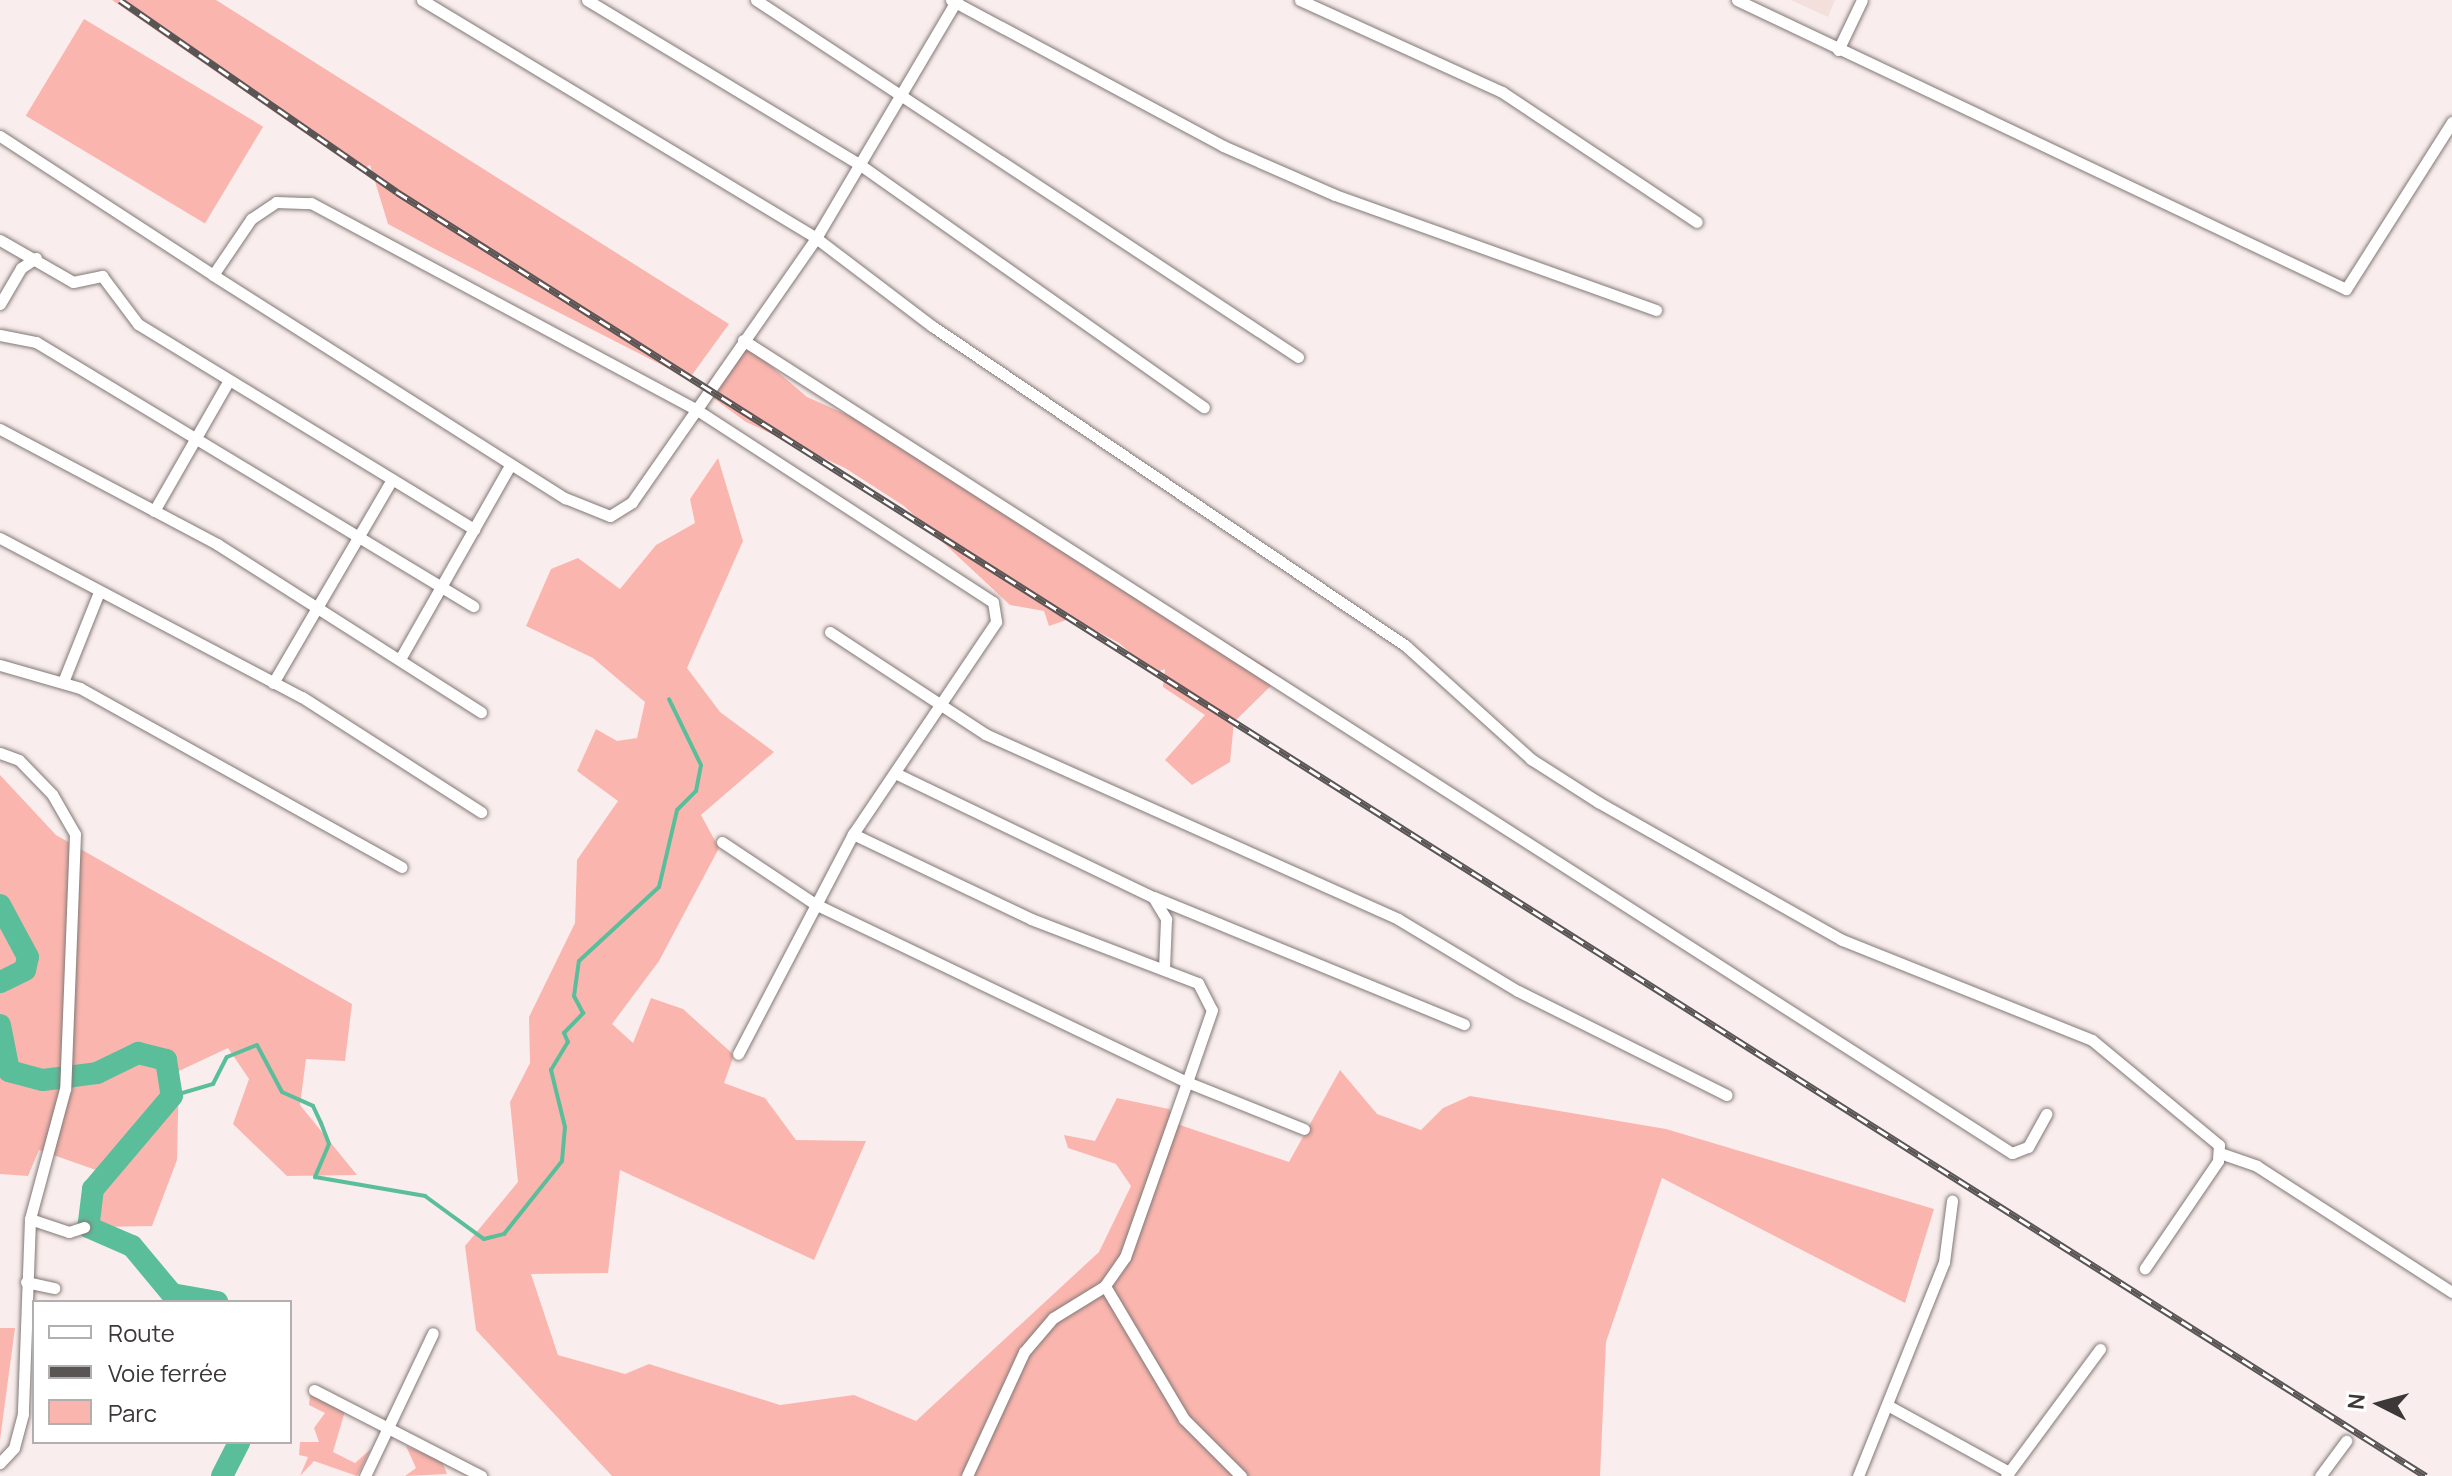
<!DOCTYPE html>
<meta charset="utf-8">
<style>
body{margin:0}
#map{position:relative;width:2452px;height:1476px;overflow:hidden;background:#f9eeed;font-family:Manrope,sans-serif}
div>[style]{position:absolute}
.built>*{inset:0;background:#f3e0dd}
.green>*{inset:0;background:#fab6ae;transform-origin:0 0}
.stream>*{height:4px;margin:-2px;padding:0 2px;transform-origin:2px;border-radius:2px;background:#5bbe9b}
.river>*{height:22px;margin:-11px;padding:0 11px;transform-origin:11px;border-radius:11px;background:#5bbe9b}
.roads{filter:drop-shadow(0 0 2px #817876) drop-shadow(0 0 2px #817876)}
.minor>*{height:11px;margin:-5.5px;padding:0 5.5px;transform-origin:5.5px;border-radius:5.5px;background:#fff}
.rail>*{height:7px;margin-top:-3.5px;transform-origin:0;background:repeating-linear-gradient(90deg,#fff 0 12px,#5a5555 0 24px);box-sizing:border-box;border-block:2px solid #5a5555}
span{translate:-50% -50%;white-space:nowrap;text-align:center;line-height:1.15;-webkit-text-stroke:6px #fff;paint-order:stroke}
.legend{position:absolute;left:32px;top:1300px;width:260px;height:144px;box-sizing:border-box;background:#fff;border:2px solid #b1afaf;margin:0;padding:10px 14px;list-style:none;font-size:24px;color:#3c3838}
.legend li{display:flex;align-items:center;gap:16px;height:40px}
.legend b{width:40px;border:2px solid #b1afaf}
.north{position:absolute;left:2340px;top:1364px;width:80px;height:80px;-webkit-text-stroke:6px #fff;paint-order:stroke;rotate:276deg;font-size:22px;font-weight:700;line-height:32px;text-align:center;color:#3c3838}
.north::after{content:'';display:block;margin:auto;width:28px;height:36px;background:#3c3838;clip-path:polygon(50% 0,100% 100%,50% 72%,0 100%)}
</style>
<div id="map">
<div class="built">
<i style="clip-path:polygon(1791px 0,1835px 0,1828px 17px)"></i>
</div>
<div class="green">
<i style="clip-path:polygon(112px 0,216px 0,729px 324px,689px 379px,433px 248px,388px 224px,370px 165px,360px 171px)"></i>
<i style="left:84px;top:19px;width:209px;height:113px;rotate:31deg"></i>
<i style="clip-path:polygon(742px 341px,807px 397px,861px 421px,1270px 669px,1279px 678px,1234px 722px,1230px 762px,1192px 785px,1165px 760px,1205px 715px,1163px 687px,1165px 669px,1153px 673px,1119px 643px,1072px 618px,1049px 626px,1044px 611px,1010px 605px,904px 506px,845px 468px,746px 422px,702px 390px)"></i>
<i style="clip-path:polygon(718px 458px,743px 541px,687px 668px,720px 712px,774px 752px,701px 815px,719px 848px,659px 961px,612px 1024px,633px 1043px,651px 998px,683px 1009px,734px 1055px,724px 1083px,765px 1098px,796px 1140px,866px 1141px,814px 1260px,620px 1170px,608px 1273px,531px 1274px,558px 1355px,625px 1374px,649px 1364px,780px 1405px,854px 1395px,916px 1421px,1099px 1252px,1131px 1186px,1116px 1164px,1068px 1148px,1064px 1135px,1095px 1141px,1117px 1098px,1169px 1109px,1177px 1124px,1289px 1162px,1340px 1070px,1377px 1114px,1421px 1130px,1443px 1108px,1470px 1096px,1666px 1129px,1934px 1209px,1905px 1303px,1662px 1178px,1606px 1342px,1600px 1476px,612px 1476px,476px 1330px,465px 1246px,518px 1182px,510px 1102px,530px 1063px,529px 1017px,575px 923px,577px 860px,618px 801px,577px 771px,596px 729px,617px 741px,637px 738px,645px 702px,593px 658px,526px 626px,551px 569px,578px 558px,620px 589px,656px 545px,695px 523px,690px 499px)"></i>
<i style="clip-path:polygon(0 775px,56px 835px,352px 1004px,345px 1061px,306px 1059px,300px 1105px,357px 1175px,287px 1176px,233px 1124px,249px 1079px,228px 1048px,179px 1071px,177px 1160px,152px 1226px,102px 1227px,83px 1200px,96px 1170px,39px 1150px,28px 1176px,0 1174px)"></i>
<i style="clip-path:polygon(0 1328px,15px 1328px,0 1440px)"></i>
<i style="clip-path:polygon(310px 1393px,345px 1411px,333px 1452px,355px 1463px,371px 1449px,357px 1476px,314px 1461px,300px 1476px,308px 1457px,299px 1455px,300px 1442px,319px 1442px,314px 1428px,325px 1413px,309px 1405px)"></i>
<i style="clip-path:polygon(406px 1446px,442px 1461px,447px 1474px,405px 1476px,416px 1468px)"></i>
</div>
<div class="stream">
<i style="left:172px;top:1096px;width:43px;rotate:-16.3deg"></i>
<i style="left:213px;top:1084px;width:30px;rotate:-63deg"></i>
<i style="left:227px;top:1057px;width:32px;rotate:-22deg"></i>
<i style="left:257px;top:1045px;width:53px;rotate:62deg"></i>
<i style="left:282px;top:1092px;width:34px;rotate:24deg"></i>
<i style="left:313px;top:1106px;width:19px;rotate:65deg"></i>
<i style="left:321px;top:1123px;width:22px;rotate:69deg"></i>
<i style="left:329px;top:1144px;width:36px;rotate:113deg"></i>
<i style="left:315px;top:1177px;width:112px;rotate:9.8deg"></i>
<i style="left:425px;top:1196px;width:73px;rotate:36.1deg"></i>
<i style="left:484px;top:1239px;width:21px;rotate:-14deg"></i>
<i style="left:504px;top:1234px;width:93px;rotate:-51.5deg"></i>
<i style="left:562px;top:1161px;width:34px;rotate:-85deg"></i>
<i style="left:565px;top:1127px;width:59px;rotate:-103.8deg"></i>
<i style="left:551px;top:1070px;width:33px;rotate:-59deg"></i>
<i style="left:568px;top:1042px;width:10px;rotate:-114deg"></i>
<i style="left:564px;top:1033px;width:28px;rotate:-46deg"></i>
<i style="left:583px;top:1013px;width:19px;rotate:-118deg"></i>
<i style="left:574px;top:996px;width:35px;rotate:-82deg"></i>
<i style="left:579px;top:961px;width:109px;rotate:-42.8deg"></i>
<i style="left:659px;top:887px;width:79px;rotate:-76.8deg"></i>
<i style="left:677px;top:810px;width:27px;rotate:-45deg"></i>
<i style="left:696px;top:791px;width:26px;rotate:-79deg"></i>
<i style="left:701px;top:765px;width:73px;rotate:-115.9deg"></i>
</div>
<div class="river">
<i style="left:0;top:905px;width:59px;rotate:61.7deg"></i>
<i style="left:28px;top:957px;width:13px;rotate:103deg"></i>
<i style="left:25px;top:970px;width:28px;rotate:154deg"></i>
<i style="left:0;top:1025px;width:47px;rotate:78.9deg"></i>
<i style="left:9px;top:1071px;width:35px;rotate:15deg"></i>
<i style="left:43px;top:1080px;width:54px;rotate:-7.4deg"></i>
<i style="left:97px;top:1073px;width:46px;rotate:-26deg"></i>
<i style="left:138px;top:1053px;width:29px;rotate:14deg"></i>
<i style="left:166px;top:1060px;width:36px;rotate:81deg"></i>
<i style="left:172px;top:1096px;width:122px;rotate:130.3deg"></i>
<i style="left:93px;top:1189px;width:38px;rotate:97deg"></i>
<i style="left:88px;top:1227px;width:48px;rotate:23.4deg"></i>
<i style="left:132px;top:1246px;width:62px;rotate:50.2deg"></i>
<i style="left:172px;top:1294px;width:46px;rotate:10.1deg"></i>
<i style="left:222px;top:1476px;width:38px;rotate:-63deg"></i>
</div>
<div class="roads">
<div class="minor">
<i style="left:422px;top:0;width:460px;rotate:31.1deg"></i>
<i style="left:816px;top:238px;width:146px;rotate:37.2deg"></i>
<i style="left:932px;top:326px;width:572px;rotate:34.02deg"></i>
<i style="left:1406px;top:646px;width:169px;rotate:42.1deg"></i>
<i style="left:1531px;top:759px;width:80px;rotate:32.7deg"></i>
<i style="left:1598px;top:802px;width:280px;rotate:29.5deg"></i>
<i style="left:1842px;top:940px;width:269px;rotate:21.8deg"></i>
<i style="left:2092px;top:1040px;width:165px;rotate:39.6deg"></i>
<i style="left:2219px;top:1145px;width:16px;rotate:94deg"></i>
<i style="left:2218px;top:1161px;width:130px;rotate:124.3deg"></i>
<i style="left:587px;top:0;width:318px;rotate:31.1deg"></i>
<i style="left:859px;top:164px;width:422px;rotate:35.2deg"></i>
<i style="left:756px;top:0;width:649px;rotate:33.37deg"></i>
<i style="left:951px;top:0;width:309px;rotate:28.2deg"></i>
<i style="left:1223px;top:146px;width:122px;rotate:23.6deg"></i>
<i style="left:1335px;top:195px;width:341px;rotate:19.7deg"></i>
<i style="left:1300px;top:0;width:222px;rotate:24.5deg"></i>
<i style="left:1502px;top:92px;width:234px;rotate:33.7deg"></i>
<i style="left:1737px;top:0;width:674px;rotate:25.39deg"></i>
<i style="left:2346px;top:289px;width:198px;rotate:-57.6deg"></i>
<i style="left:1838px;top:50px;width:55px;rotate:-64.4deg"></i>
<i style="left:0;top:136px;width:254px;rotate:33.1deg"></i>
<i style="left:213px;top:275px;width:68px;rotate:-55.8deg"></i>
<i style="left:251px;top:219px;width:30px;rotate:-34deg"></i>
<i style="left:276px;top:202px;width:35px;rotate:2deg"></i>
<i style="left:311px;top:203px;width:434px;rotate:28.2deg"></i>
<i style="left:694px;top:408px;width:356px;rotate:33deg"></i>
<i style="left:993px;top:602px;width:20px;rotate:81deg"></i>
<i style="left:996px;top:622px;width:256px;rotate:124deg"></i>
<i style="left:853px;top:834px;width:248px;rotate:117.6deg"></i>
<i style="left:0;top:240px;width:84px;rotate:29.9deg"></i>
<i style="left:73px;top:282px;width:30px;rotate:-12deg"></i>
<i style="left:102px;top:276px;width:60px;rotate:53.1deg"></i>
<i style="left:138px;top:324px;width:394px;rotate:31.4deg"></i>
<i style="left:213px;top:275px;width:417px;rotate:32.4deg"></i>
<i style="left:565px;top:498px;width:48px;rotate:21.8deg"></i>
<i style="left:610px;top:516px;width:26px;rotate:-32deg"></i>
<i style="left:632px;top:502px;width:322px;rotate:-55.1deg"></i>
<i style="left:816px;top:238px;width:277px;rotate:-59.4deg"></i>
<i style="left:0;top:304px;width:42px;rotate:-59.7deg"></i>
<i style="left:21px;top:268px;width:18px;rotate:-34deg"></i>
<i style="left:0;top:335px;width:37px;rotate:11deg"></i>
<i style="left:36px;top:342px;width:511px;rotate:31.14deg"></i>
<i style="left:743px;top:340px;width:1507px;rotate:32.65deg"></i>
<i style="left:2012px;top:1153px;width:17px;rotate:-21deg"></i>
<i style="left:2028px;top:1147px;width:38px;rotate:-61deg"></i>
<i style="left:0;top:429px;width:246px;rotate:27.9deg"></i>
<i style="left:217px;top:544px;width:313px;rotate:32.5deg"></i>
<i style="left:154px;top:511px;width:151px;rotate:-60.2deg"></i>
<i style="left:0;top:538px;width:341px;rotate:27.8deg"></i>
<i style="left:302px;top:697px;width:213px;rotate:32.7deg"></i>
<i style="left:830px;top:632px;width:186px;rotate:33.3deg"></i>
<i style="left:985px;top:734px;width:453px;rotate:24.1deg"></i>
<i style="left:1398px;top:919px;width:140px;rotate:31deg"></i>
<i style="left:1518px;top:991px;width:233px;rotate:26.5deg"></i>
<i style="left:400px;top:659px;width:224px;rotate:-60.4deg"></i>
<i style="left:0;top:665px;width:83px;rotate:16deg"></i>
<i style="left:80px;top:688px;width:368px;rotate:29.1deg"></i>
<i style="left:63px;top:682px;width:97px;rotate:-68.2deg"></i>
<i style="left:273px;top:683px;width:236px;rotate:-59.7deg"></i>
<i style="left:0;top:753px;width:20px;rotate:20deg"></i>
<i style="left:19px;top:760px;width:47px;rotate:45.9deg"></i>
<i style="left:52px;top:794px;width:46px;rotate:60.1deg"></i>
<i style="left:75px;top:834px;width:255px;rotate:92.2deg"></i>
<i style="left:65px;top:1089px;width:135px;rotate:105.1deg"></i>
<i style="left:30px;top:1219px;width:195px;rotate:92.1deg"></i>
<i style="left:23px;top:1414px;width:35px;rotate:105deg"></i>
<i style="left:14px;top:1448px;width:21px;rotate:133deg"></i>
<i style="left:895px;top:773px;width:286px;rotate:25.7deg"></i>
<i style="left:1153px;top:897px;width:26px;rotate:59deg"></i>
<i style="left:1166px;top:919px;width:49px;rotate:92.3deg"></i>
<i style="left:853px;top:834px;width:197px;rotate:25.5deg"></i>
<i style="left:1031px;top:919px;width:179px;rotate:21deg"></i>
<i style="left:1198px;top:983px;width:30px;rotate:63deg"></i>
<i style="left:1212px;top:1010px;width:76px;rotate:109.1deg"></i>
<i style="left:1187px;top:1082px;width:126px;rotate:21.9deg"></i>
<i style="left:722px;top:842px;width:112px;rotate:33.7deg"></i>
<i style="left:815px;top:904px;width:412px;rotate:25.6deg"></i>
<i style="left:1187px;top:1082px;width:186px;rotate:109.5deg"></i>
<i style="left:1125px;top:1257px;width:35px;rotate:125deg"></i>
<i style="left:1105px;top:1286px;width:61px;rotate:148.4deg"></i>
<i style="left:1053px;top:1318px;width:45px;rotate:130.5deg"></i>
<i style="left:1024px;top:1352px;width:136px;rotate:114.7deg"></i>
<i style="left:1154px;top:897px;width:335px;rotate:22.3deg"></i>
<i style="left:2220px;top:1153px;width:39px;rotate:19deg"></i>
<i style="left:2257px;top:1166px;width:232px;rotate:32.9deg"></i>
<i style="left:30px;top:1219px;width:41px;rotate:18.4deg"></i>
<i style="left:69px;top:1232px;width:16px;rotate:-18deg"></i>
<i style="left:26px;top:1282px;width:29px;rotate:12deg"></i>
<i style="left:1105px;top:1286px;width:155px;rotate:59.3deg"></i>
<i style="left:1184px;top:1419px;width:81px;rotate:45deg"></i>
<i style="left:314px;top:1390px;width:188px;rotate:27.2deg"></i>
<i style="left:1889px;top:1406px;width:137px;rotate:28.8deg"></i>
<i style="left:365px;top:1476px;width:158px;rotate:-64.6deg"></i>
<i style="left:1858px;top:1476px;width:231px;rotate:-68.1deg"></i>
<i style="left:1944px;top:1262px;width:62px;rotate:-82.5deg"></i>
<i style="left:2006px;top:1476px;width:158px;rotate:-53.5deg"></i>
<i style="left:2320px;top:1476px;width:44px;rotate:-53.4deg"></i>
</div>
</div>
<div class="rail">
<i style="left:120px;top:0;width:337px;rotate:34.7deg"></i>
<i style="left:397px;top:192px;width:2401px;rotate:32.33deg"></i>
</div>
<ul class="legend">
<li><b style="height:10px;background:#fff"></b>Route</li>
<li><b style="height:10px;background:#5a5555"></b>Voie ferrée</li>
<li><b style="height:22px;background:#fab6ae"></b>Parc</li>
</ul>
<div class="north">N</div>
</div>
